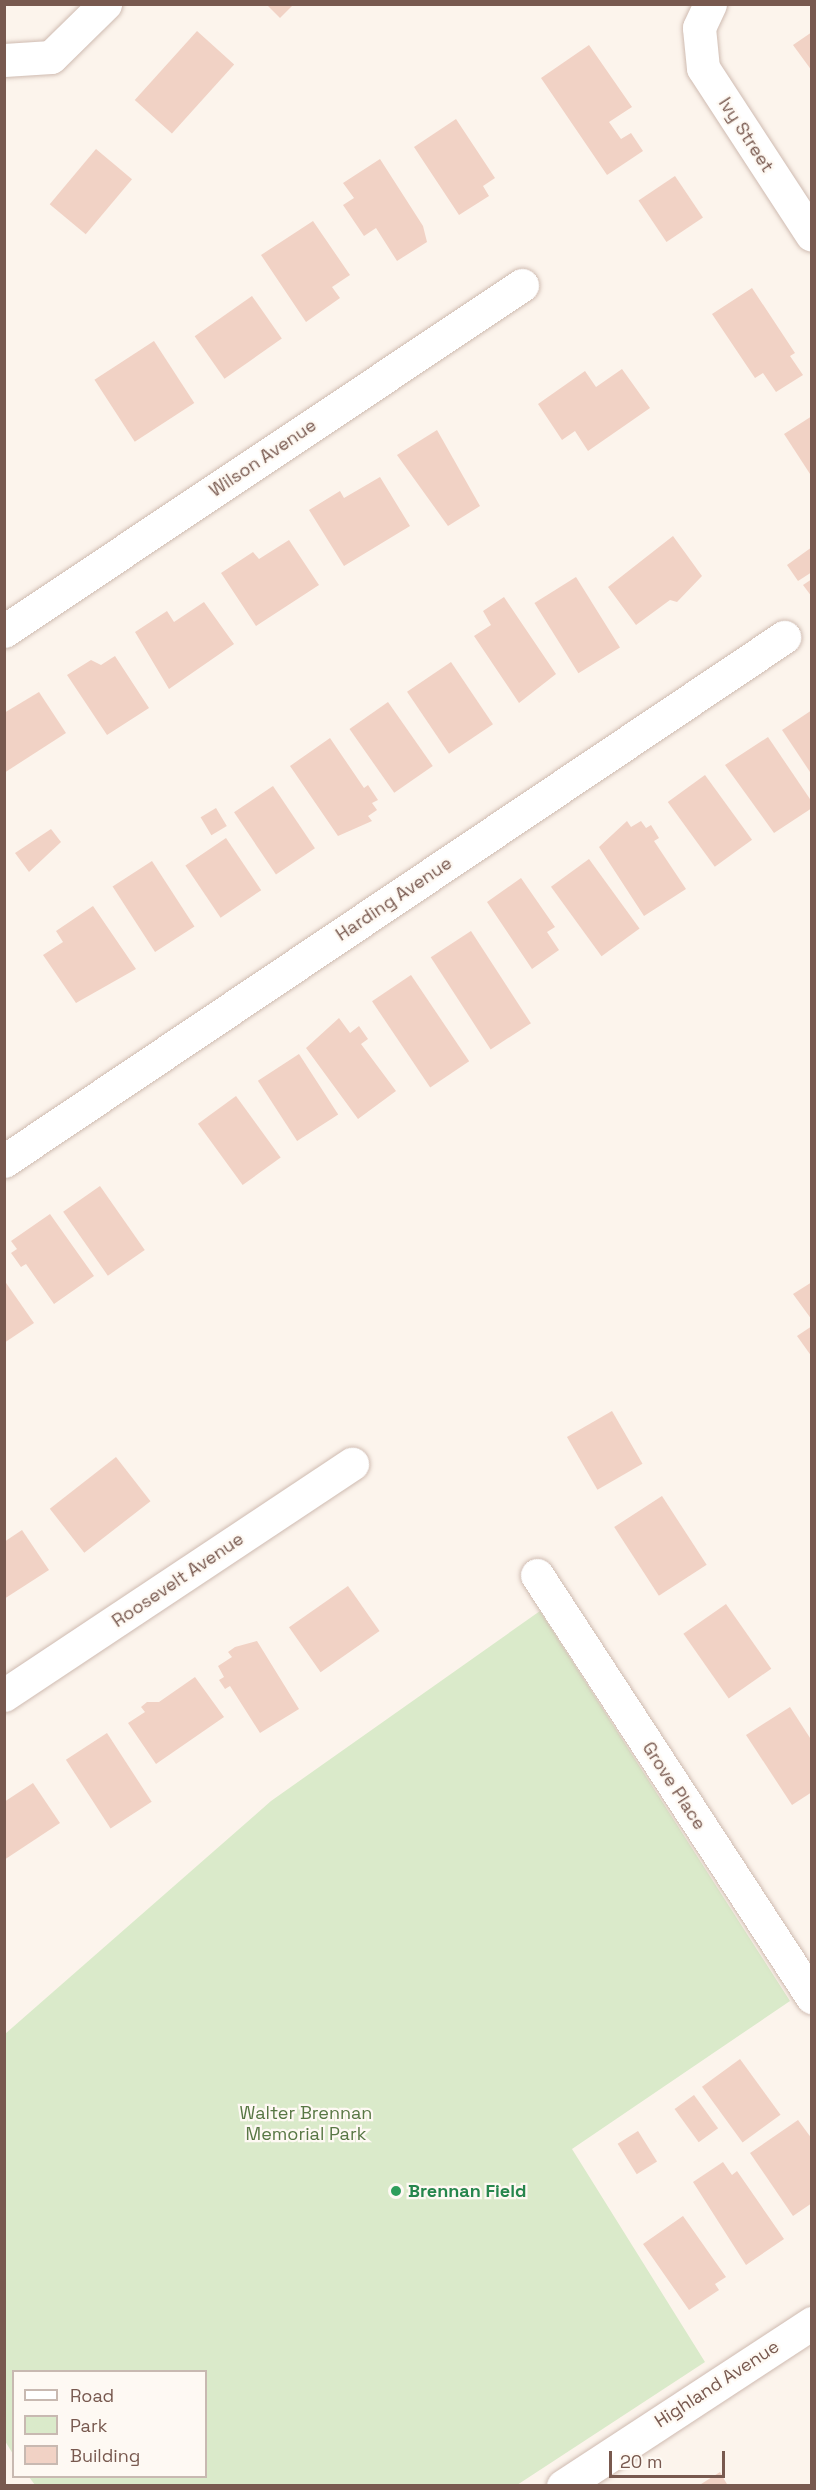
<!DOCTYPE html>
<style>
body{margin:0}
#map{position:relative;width:816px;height:2490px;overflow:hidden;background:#fcf4ec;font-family:"Space Grotesk",sans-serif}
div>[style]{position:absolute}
.green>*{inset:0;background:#daeaca}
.building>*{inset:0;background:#f1d2c5;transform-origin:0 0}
.roads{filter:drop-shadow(0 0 2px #cfbbb1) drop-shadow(0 0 2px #cfbbb1)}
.street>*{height:33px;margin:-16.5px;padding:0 16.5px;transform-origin:16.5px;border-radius:16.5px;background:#fff}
.dots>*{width:16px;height:16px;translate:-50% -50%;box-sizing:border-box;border:3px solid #fef9f3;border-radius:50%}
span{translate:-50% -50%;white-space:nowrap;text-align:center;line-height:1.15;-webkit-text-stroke:4.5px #fef9f3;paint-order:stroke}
.street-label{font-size:18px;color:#78594f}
.park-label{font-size:18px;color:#587744}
.leisure-label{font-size:18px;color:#27864d;font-weight:700}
.left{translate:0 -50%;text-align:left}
.frame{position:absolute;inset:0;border:6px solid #78594f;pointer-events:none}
.legend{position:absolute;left:12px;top:2370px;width:195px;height:108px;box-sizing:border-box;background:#fef9f3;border:2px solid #c8b9b1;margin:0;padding:8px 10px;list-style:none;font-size:18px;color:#78594f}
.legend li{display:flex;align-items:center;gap:12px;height:30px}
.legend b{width:30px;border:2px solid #c8b9b1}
.scale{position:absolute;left:609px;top:2451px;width:116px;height:27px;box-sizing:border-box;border:3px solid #78594f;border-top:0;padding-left:8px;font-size:18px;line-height:21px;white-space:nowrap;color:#78594f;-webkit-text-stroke:4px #fef9f3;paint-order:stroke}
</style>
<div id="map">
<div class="green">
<i style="clip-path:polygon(540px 1611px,790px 2001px,572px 2149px,705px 2362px,517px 2485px,35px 2485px,29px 2477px,206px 2476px,206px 2372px,14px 2372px,13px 2454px,5px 2441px,5px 2034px,271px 1801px)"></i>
</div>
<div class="building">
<i style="clip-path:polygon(266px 4px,294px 4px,280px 18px)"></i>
<i style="left:197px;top:31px;width:50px;height:93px;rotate:42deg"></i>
<i style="clip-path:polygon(812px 32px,812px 71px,793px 45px)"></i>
<i style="clip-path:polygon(589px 45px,632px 107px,609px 122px,621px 139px,631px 133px,643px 151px,607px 175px,541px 78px)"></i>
<i style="clip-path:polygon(456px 119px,495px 178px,483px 186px,489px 196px,459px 215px,414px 147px)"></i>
<i style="left:96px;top:149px;width:47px;height:72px;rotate:40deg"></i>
<i style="clip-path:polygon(380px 159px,423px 226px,427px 242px,397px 261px,376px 228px,364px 236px,343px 205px,354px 198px,343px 183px)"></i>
<i style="left:675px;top:176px;width:50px;height:44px;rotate:56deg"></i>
<i style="clip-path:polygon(313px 221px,350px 275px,332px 287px,340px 298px,306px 322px,261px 255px)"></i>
<i style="clip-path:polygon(752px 288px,795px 353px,790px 356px,803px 375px,776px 392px,763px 373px,755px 378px,712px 314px)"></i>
<i style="left:252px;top:296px;width:52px;height:70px;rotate:55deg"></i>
<i style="left:154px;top:341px;width:74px;height:71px;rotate:57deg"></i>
<i style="clip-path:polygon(622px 369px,650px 408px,588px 451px,575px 431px,562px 440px,538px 404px,585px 371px,596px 387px)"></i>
<i style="clip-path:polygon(812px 416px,812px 477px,784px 434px)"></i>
<i style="clip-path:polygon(437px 430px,480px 506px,448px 526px,397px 455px)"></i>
<i style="clip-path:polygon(380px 477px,410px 526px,344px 566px,309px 510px,340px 491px,344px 498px)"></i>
<i style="clip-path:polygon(673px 536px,702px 576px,677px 602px,670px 600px,636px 625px,608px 587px)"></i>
<i style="clip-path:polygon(289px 540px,319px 585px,256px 626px,221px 573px,253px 552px,259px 559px)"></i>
<i style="clip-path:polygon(812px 547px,812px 572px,798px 581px,787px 565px)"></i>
<i style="left:576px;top:577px;width:83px;height:49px;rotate:58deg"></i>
<i style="clip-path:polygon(812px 579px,812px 597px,803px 585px)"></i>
<i style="clip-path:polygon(504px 597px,556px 674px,519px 703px,474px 636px,491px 625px,483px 611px)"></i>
<i style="clip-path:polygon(204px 602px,234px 644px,169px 689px,135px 632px,167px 611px,174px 622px)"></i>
<i style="clip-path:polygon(115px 656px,149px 708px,107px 735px,67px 675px,91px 660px,101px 665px)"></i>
<i style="left:451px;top:662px;width:75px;height:53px;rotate:56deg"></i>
<i style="clip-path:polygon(39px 692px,66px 733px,4px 773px,4px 713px)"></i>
<i style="left:388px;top:702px;width:78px;height:47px;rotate:55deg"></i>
<i style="clip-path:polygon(812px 710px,812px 775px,782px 730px)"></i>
<i style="clip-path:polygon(768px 737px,812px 802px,812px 808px,774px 833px,725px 765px)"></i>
<i style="clip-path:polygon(330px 738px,364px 788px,368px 785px,378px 800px,372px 803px,377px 810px,368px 816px,372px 821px,338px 836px,290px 766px)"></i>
<i style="left:705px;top:775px;width:80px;height:46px;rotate:54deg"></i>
<i style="left:273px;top:786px;width:75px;height:47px;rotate:56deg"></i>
<i style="left:216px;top:808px;width:21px;height:18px;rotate:59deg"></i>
<i style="clip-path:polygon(627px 821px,631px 827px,641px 821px,646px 828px,651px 825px,659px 838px,654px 841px,686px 889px,644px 916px,599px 847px)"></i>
<i style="clip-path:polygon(51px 829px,61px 842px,29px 872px,15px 853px)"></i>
<i style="left:226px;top:838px;width:63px;height:49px;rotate:56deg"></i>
<i style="left:589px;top:859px;width:86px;height:47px;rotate:54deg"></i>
<i style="left:152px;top:861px;width:78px;height:47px;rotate:57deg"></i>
<i style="clip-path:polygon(521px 878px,555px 927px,547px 932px,559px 950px,532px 969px,487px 902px)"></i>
<i style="clip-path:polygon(93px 906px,136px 969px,76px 1003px,43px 955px,63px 942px,56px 931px)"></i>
<i style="left:471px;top:931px;width:110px;height:48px;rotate:57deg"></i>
<i style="left:411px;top:975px;width:104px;height:47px;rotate:56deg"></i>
<i style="clip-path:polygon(339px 1018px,350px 1033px,359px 1026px,368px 1039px,361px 1044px,396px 1091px,358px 1119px,306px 1048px)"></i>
<i style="left:299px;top:1054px;width:72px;height:49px;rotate:57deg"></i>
<i style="left:236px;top:1096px;width:76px;height:47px;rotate:54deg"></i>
<i style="left:100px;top:1186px;width:78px;height:45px;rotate:55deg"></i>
<i style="clip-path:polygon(50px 1214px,94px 1276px,54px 1304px,26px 1264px,21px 1267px,11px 1253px,17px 1249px,11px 1241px)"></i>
<i style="clip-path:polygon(4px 1280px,34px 1323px,4px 1343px)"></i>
<i style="clip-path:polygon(812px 1282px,812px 1320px,793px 1294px)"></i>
<i style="clip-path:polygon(812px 1326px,812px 1357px,797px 1336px)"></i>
<i style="left:612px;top:1411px;width:61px;height:52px;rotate:60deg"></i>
<i style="left:116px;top:1457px;width:56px;height:84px;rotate:52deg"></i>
<i style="left:662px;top:1496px;width:82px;height:57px;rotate:57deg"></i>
<i style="clip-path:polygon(22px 1530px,49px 1570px,4px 1599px,4px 1542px)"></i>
<i style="left:348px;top:1586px;width:55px;height:72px;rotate:55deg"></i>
<i style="left:726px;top:1604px;width:79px;height:52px;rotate:55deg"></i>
<i style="clip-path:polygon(257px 1641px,299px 1709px,260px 1733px,230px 1686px,225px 1689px,219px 1680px,224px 1677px,218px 1666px,232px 1657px,228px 1652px,235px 1647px)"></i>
<i style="clip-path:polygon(195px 1677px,224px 1717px,156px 1764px,128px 1723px,145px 1712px,141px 1707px,147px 1702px,159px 1702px)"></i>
<i style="clip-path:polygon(790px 1707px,812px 1741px,812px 1792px,792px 1805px,746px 1735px)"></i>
<i style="left:107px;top:1733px;width:82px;height:49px;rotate:57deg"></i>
<i style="clip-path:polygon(33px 1783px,60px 1823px,4px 1860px,4px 1802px)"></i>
<i style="left:740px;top:2059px;width:69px;height:47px;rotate:54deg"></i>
<i style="left:694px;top:2095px;width:41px;height:24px;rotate:54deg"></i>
<i style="clip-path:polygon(798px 2120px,812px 2139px,812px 2203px,793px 2216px,750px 2153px)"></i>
<i style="left:638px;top:2131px;width:36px;height:24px;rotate:58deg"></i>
<i style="clip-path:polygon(723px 2162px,732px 2175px,737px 2171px,784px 2239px,746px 2265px,693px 2182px)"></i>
<i style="clip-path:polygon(683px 2216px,726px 2277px,715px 2284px,719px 2290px,689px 2310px,643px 2244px)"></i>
<i style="clip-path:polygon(720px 2472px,728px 2486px,698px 2486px)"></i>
</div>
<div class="roads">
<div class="street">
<i style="left:710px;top:4px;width:26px;rotate:115deg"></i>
<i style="left:699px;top:28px;width:40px;rotate:84.3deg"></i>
<i style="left:703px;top:68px;width:199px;rotate:56.9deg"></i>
<i style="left:4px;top:60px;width:47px;rotate:-3.7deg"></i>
<i style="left:51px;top:57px;width:76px;rotate:-44.5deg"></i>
<i style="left:4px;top:631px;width:623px;rotate:-33.74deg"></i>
<i style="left:4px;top:1161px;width:940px;rotate:-33.89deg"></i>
<i style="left:537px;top:1575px;width:504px;rotate:56.91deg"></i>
<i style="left:4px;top:1695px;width:418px;rotate:-33.6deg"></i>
<i style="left:563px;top:2486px;width:298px;rotate:-33.2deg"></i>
</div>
</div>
<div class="dots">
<i style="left:396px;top:2191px;background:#2e9e5b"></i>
</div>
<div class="street-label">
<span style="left:746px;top:135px;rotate:57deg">Ivy Street</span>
<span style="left:263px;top:458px;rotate:-34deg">Wilson Avenue</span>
<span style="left:394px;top:899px;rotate:-34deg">Harding Avenue</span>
<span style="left:178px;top:1580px;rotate:-34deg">Roosevelt Avenue</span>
<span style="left:674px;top:1786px;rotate:57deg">Grove Place</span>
<span style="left:717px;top:2384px;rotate:-33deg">Highland Avenue</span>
</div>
<div class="park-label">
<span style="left:306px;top:2124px">Walter Brennan<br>Memorial Park</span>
</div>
<div class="leisure-label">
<span class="left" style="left:408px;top:2191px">Brennan Field</span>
</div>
<div class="frame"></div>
<ul class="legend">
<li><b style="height:8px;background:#fff"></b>Road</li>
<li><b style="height:16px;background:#daeaca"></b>Park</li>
<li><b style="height:16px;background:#f1d2c5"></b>Building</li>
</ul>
<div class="scale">20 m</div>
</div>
